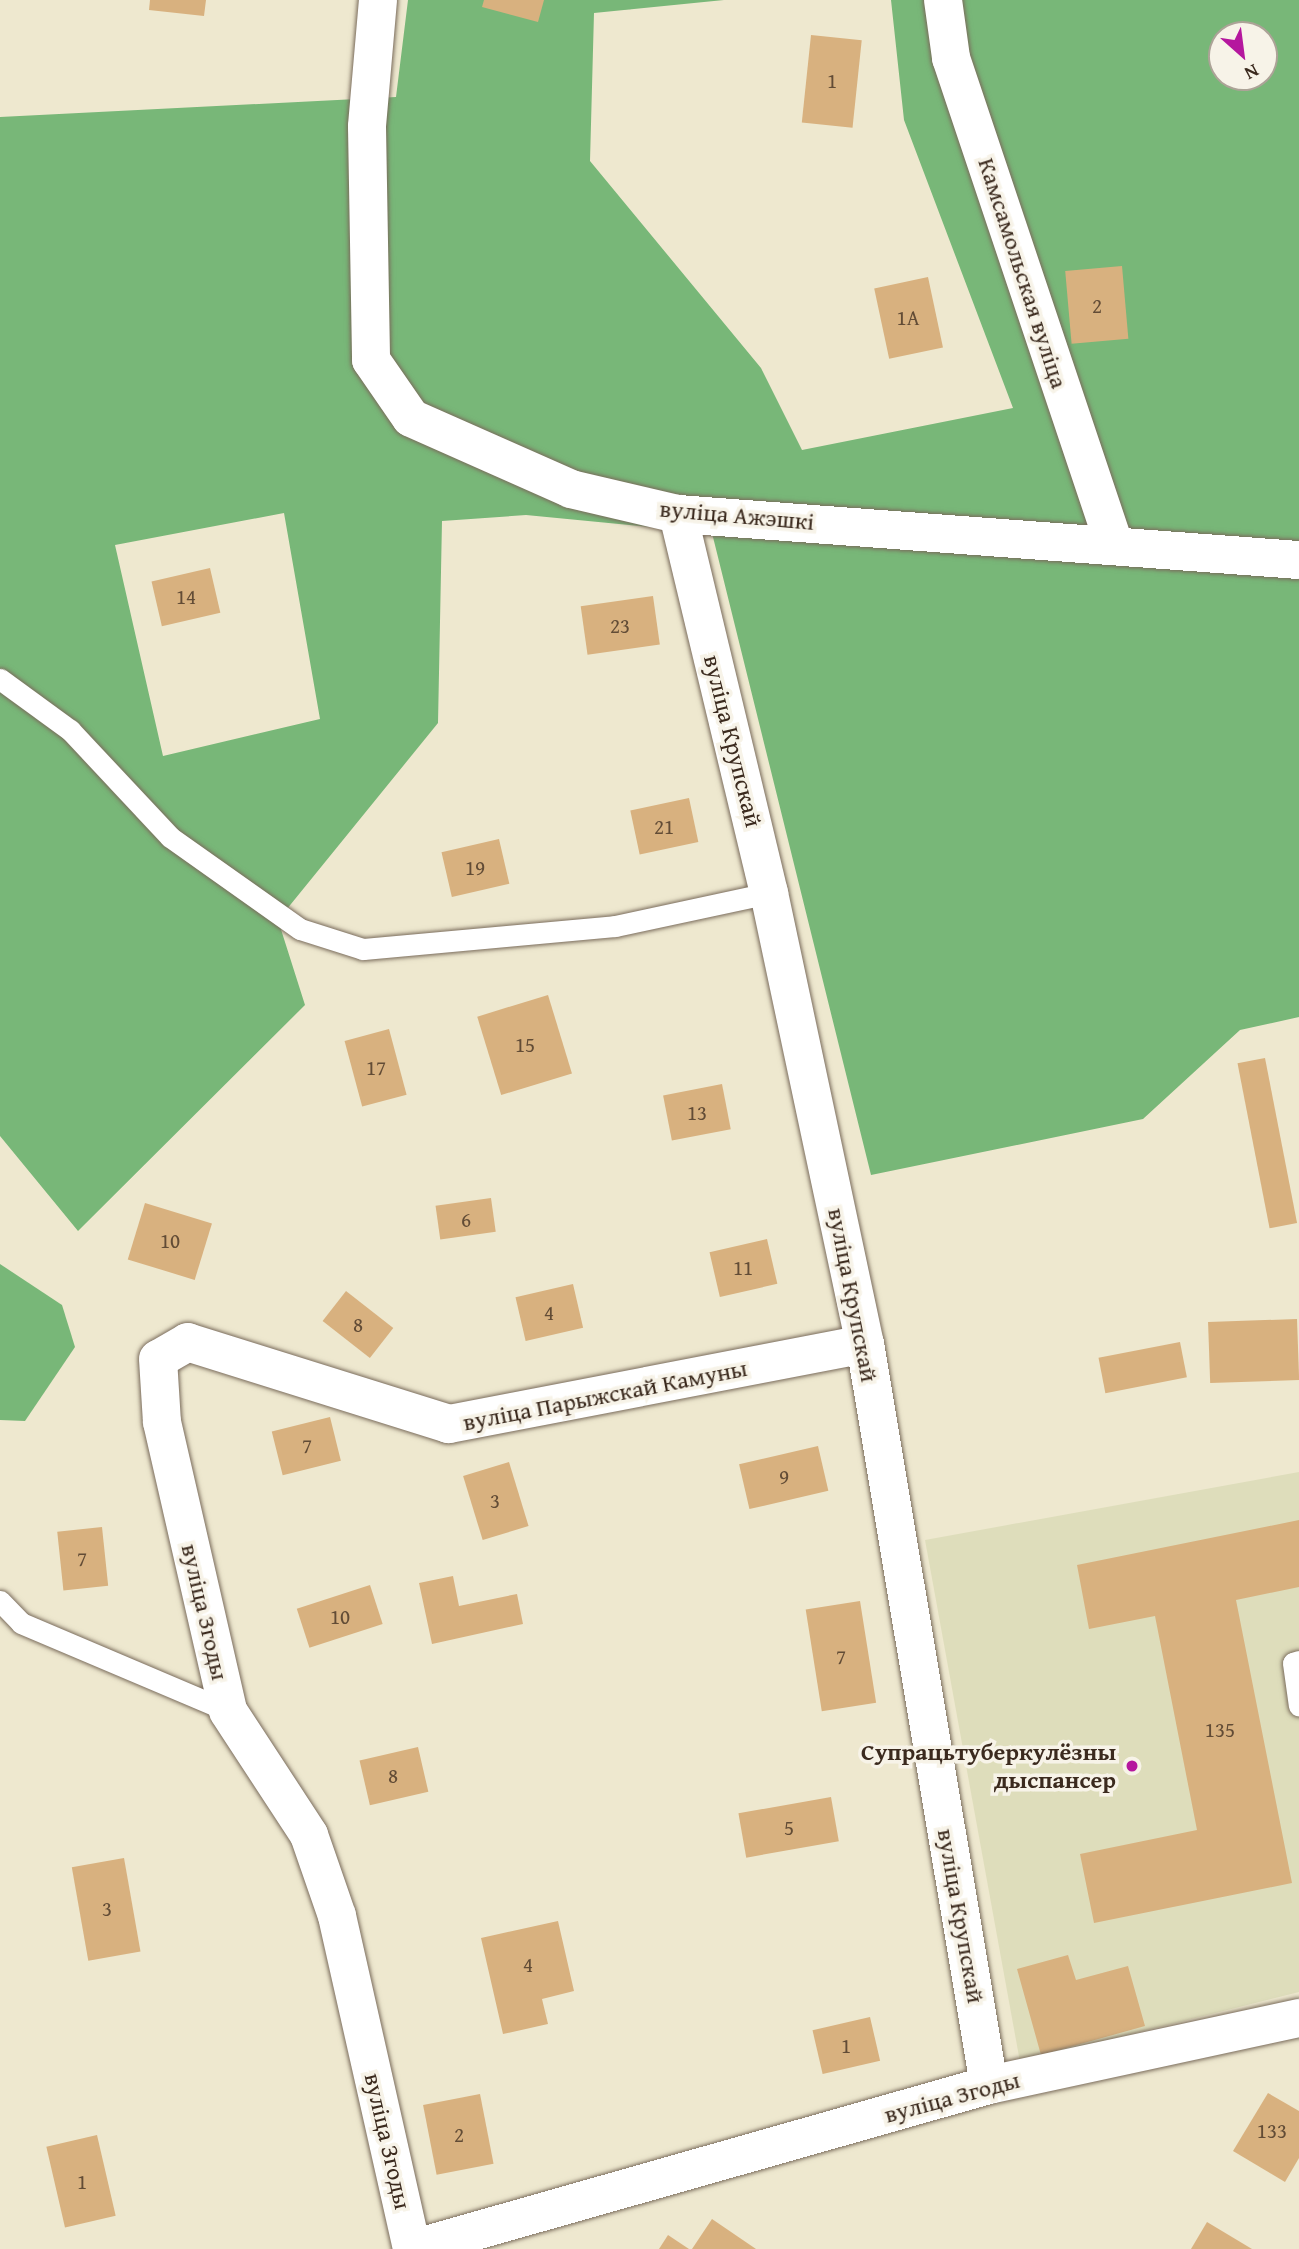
<!DOCTYPE html>
<meta charset="utf-8">
<style>
body{margin:0}
#map{position:relative;width:1299px;height:2249px;overflow:hidden;background:#eee8cf;font-family:"Gentium Book Plus",serif}
div>[style]{position:absolute}
.built>*{inset:0;background:#deddbb}
.forest>*{inset:0;background:#78b778}
.building>*{inset:0;background:#d8b17f;transform-origin:0 0}
.roads{filter:drop-shadow(0 0 2px #7a6c5c) drop-shadow(0 0 2px #7a6c5c)}
.lane>*{height:21px;margin:-10.5px;padding:0 10.5px;transform-origin:10.5px;border-radius:10.5px;background:#fff}
.street>*{height:38px;margin:-19px;padding:0 19px;transform-origin:19px;border-radius:19px;background:#fff}
.dots>*{width:19px;height:19px;translate:-50% -50%;box-sizing:border-box;border:4px solid #f7f3e8;border-radius:50%}
span{translate:-50% -50%;white-space:nowrap;text-align:center;line-height:1.15;-webkit-text-stroke:7px #f7f3e8;paint-order:stroke}
.number-label{font-size:21px;color:#624c36}
.number-label span{-webkit-text-stroke-width:0}
.street-label{font-size:24px;color:#3b2a1e}
.poi-label{font-size:24px;color:#3b2a1e;font-weight:700}
.right{translate:-100% -50%;text-align:right}
.north{position:absolute;left:1208px;top:21px;width:70px;height:70px;box-sizing:border-box;background:#f7f3e8;border:2px solid #aca397;border-radius:50%;rotate:152deg;font-size:19px;font-weight:700;line-height:28px;text-align:center;color:#3b2a1e}
.north::after{content:'';display:block;margin:auto;width:24px;height:32px;background:#b5179e;clip-path:polygon(50% 0,100% 100%,50% 72%,0 100%)}
</style>
<div id="map">
<div class="built">
<i style="clip-path:polygon(1299px 1472px,1299px 1992px,1020px 2062px,925px 1540px)"></i>
</div>
<div class="forest">
<i style="clip-path:polygon(evenodd,408px 0,724px 0,594px 13px,590px 161px,761px 368px,802px 450px,1013px 408px,904px 120px,891px 0,1299px 0,1299px 1017px,1240px 1030px,1143px 1119px,871px 1175px,712px 533px,526px 515px,442px 521px,438px 723px,278px 920px,305px 1005px,78px 1231px,0 1136px,0 117px,396px 97px,408px 0,1222px 35px,1264px 35px,1264px 77px,1222px 77px,1222px 35px,408px 0,284px 513px,320px 719px,163px 756px,115px 545px,284px 513px)"></i>
<i style="clip-path:polygon(0 1264px,62px 1305px,75px 1347px,25px 1421px,0 1420px)"></i>
</div>
<div class="building">
<i style="clip-path:polygon(150px 0,206px 0,204px 16px,149px 10px)"></i>
<i style="clip-path:polygon(484px 0,544px 0,538px 22px,482px 7px)"></i>
<i style="left:811px;top:35px;width:51px;height:88px;rotate:6deg"></i>
<i style="left:1122px;top:266px;width:73px;height:57px;rotate:85deg"></i>
<i style="left:928px;top:277px;width:72px;height:55px;rotate:78deg"></i>
<i style="left:210px;top:568px;width:46px;height:60px;rotate:77deg"></i>
<i style="left:653px;top:596px;width:49px;height:73px;rotate:82deg"></i>
<i style="left:689px;top:798px;width:45px;height:60px;rotate:78deg"></i>
<i style="left:499px;top:839px;width:46px;height:59px;rotate:77deg"></i>
<i style="left:548px;top:995px;width:82px;height:74px;rotate:73deg"></i>
<i style="left:389px;top:1029px;width:68px;height:46px;rotate:75deg"></i>
<i style="left:1265px;top:1058px;width:168px;height:28px;rotate:79deg"></i>
<i style="left:722px;top:1084px;width:46px;height:60px;rotate:79deg"></i>
<i style="left:491px;top:1198px;width:34px;height:56px;rotate:82deg"></i>
<i style="left:145px;top:1203px;width:70px;height:59px;rotate:17deg"></i>
<i style="left:767px;top:1239px;width:46px;height:59px;rotate:77deg"></i>
<i style="left:573px;top:1284px;width:45px;height:59px;rotate:77deg"></i>
<i style="left:346px;top:1291px;width:60px;height:38px;rotate:38deg"></i>
<i style="left:1297px;top:1319px;width:61px;height:89px;rotate:88deg"></i>
<i style="left:1180px;top:1342px;width:36px;height:83px;rotate:79deg"></i>
<i style="left:330px;top:1417px;width:45px;height:60px;rotate:76deg"></i>
<i style="left:818px;top:1446px;width:46px;height:81px;rotate:77deg"></i>
<i style="left:509px;top:1462px;width:67px;height:48px;rotate:73deg"></i>
<i style="clip-path:polygon(1299px 1520px,1299px 1587px,1236px 1600px,1292px 1883px,1094px 1923px,1080px 1854px,1197px 1830px,1155px 1616px,1089px 1629px,1077px 1565px)"></i>
<i style="left:102px;top:1527px;width:59px;height:45px;rotate:84deg"></i>
<i style="clip-path:polygon(453px 1576px,459px 1606px,517px 1594px,523px 1624px,432px 1644px,419px 1583px)"></i>
<i style="left:370px;top:1585px;width:41px;height:77px;rotate:72deg"></i>
<i style="left:860px;top:1601px;width:103px;height:55px;rotate:81deg"></i>
<i style="left:418px;top:1747px;width:46px;height:60px;rotate:77deg"></i>
<i style="left:831px;top:1797px;width:45px;height:94px;rotate:80deg"></i>
<i style="left:124px;top:1858px;width:95px;height:53px;rotate:80deg"></i>
<i style="clip-path:polygon(558px 1921px,574px 1991px,542px 1999px,548px 2024px,503px 2034px,481px 1938px)"></i>
<i style="clip-path:polygon(1068px 1955px,1076px 1980px,1128px 1966px,1145px 2026px,1041px 2055px,1017px 1969px)"></i>
<i style="left:870px;top:2017px;width:45px;height:59px;rotate:77deg"></i>
<i style="clip-path:polygon(1268px 2093px,1299px 2111px,1299px 2158px,1285px 2182px,1233px 2151px)"></i>
<i style="left:480px;top:2094px;width:71px;height:58px;rotate:79deg"></i>
<i style="left:97px;top:2135px;width:83px;height:52px;rotate:77deg"></i>
<i style="clip-path:polygon(712px 2219px,756px 2249px,692px 2249px)"></i>
<i style="clip-path:polygon(1207px 2222px,1252px 2249px,1191px 2249px)"></i>
<i style="clip-path:polygon(668px 2235px,689px 2249px,659px 2249px)"></i>
</div>
<div class="roads">
<div class="lane">
<i style="left:0;top:679px;width:87px;rotate:36.1deg"></i>
<i style="left:70px;top:730px;width:146px;rotate:46.9deg"></i>
<i style="left:170px;top:837px;width:159px;rotate:35.3deg"></i>
<i style="left:300px;top:929px;width:66px;rotate:17.6deg"></i>
<i style="left:363px;top:949px;width:253px;rotate:-5.2deg"></i>
<i style="left:615px;top:926px;width:157px;rotate:-12.1deg"></i>
<i style="left:0;top:1601px;width:30px;rotate:46deg"></i>
<i style="left:21px;top:1623px;width:225px;rotate:23deg"></i>
<i style="left:1299px;top:1661px;width:6px;rotate:162deg"></i>
<i style="left:1293px;top:1663px;width:43px;rotate:82.1deg"></i>
</div>
<div class="street">
<i style="left:378px;top:0;width:127px;rotate:95deg"></i>
<i style="left:367px;top:127px;width:233px;rotate:89deg"></i>
<i style="left:371px;top:360px;width:70px;rotate:55.4deg"></i>
<i style="left:411px;top:418px;width:175px;rotate:23.9deg"></i>
<i style="left:571px;top:489px;width:110px;rotate:13.2deg"></i>
<i style="left:678px;top:514px;width:623px;rotate:4.24deg"></i>
<i style="left:943px;top:0;width:59px;rotate:82.1deg"></i>
<i style="left:951px;top:58px;width:513px;rotate:71.46deg"></i>
<i style="left:678px;top:514px;width:390px;rotate:76.5deg"></i>
<i style="left:769px;top:893px;width:461px;rotate:78deg"></i>
<i style="left:865px;top:1344px;width:751px;rotate:80.5deg"></i>
<i style="left:865px;top:1344px;width:424px;rotate:169.1deg"></i>
<i style="left:449px;top:1424px;width:274px;rotate:-162.6deg"></i>
<i style="left:188px;top:1342px;width:34px;rotate:150deg"></i>
<i style="left:158px;top:1359px;width:63px;rotate:86.4deg"></i>
<i style="left:162px;top:1422px;width:296px;rotate:77.1deg"></i>
<i style="left:228px;top:1711px;width:148px;rotate:56.8deg"></i>
<i style="left:309px;top:1835px;width:86px;rotate:70.9deg"></i>
<i style="left:337px;top:1916px;width:341px;rotate:77.3deg"></i>
<i style="left:412px;top:2249px;width:600px;rotate:-15.87deg"></i>
<i style="left:989px;top:2085px;width:317px;rotate:-12.2deg"></i>
</div>
</div>
<div class="dots">
<i style="left:1132px;top:1766px;background:#b5179e"></i>
</div>
<div class="number-label">
<span style="left:832px;top:81px">1</span>
<span style="left:1097px;top:306px">2</span>
<span style="left:908px;top:318px">1А</span>
<span style="left:186px;top:597px">14</span>
<span style="left:620px;top:626px">23</span>
<span style="left:664px;top:827px">21</span>
<span style="left:475px;top:868px">19</span>
<span style="left:525px;top:1045px">15</span>
<span style="left:376px;top:1068px">17</span>
<span style="left:697px;top:1113px">13</span>
<span style="left:466px;top:1220px">6</span>
<span style="left:170px;top:1241px">10</span>
<span style="left:743px;top:1268px">11</span>
<span style="left:549px;top:1313px">4</span>
<span style="left:358px;top:1325px">8</span>
<span style="left:307px;top:1446px">7</span>
<span style="left:784px;top:1477px">9</span>
<span style="left:495px;top:1501px">3</span>
<span style="left:82px;top:1559px">7</span>
<span style="left:340px;top:1617px">10</span>
<span style="left:841px;top:1657px">7</span>
<span style="left:1220px;top:1730px">135</span>
<span style="left:393px;top:1776px">8</span>
<span style="left:789px;top:1828px">5</span>
<span style="left:107px;top:1909px">3</span>
<span style="left:528px;top:1965px">4</span>
<span style="left:846px;top:2046px">1</span>
<span style="left:1272px;top:2131px">133</span>
<span style="left:459px;top:2135px">2</span>
<span style="left:82px;top:2182px">1</span>
</div>
<div class="street-label">
<span style="left:1023px;top:273px;rotate:72deg">Камсамольская вуліца</span>
<span style="left:737px;top:515px;rotate:5deg">вуліца Ажэшкі</span>
<span style="left:733px;top:741px;rotate:76deg">вуліца Крупскай</span>
<span style="left:853px;top:1295px;rotate:79deg">вуліца Крупскай</span>
<span style="left:605px;top:1395px;rotate:-11deg">вуліца Парыжскай Камуны</span>
<span style="left:205px;top:1612px;rotate:77deg">вуліца Згоды</span>
<span style="left:961px;top:1916px;rotate:80deg">вуліца Крупскай</span>
<span style="left:952px;top:2097px;rotate:-15deg">вуліца Згоды</span>
<span style="left:388px;top:2141px;rotate:77deg">вуліца Згоды</span>
</div>
<div class="poi-label">
<span class="right" style="left:1116px;top:1766px">Супрацьтуберкулёзны<br>дыспансер</span>
</div>
<div class="north">N</div>
</div>
